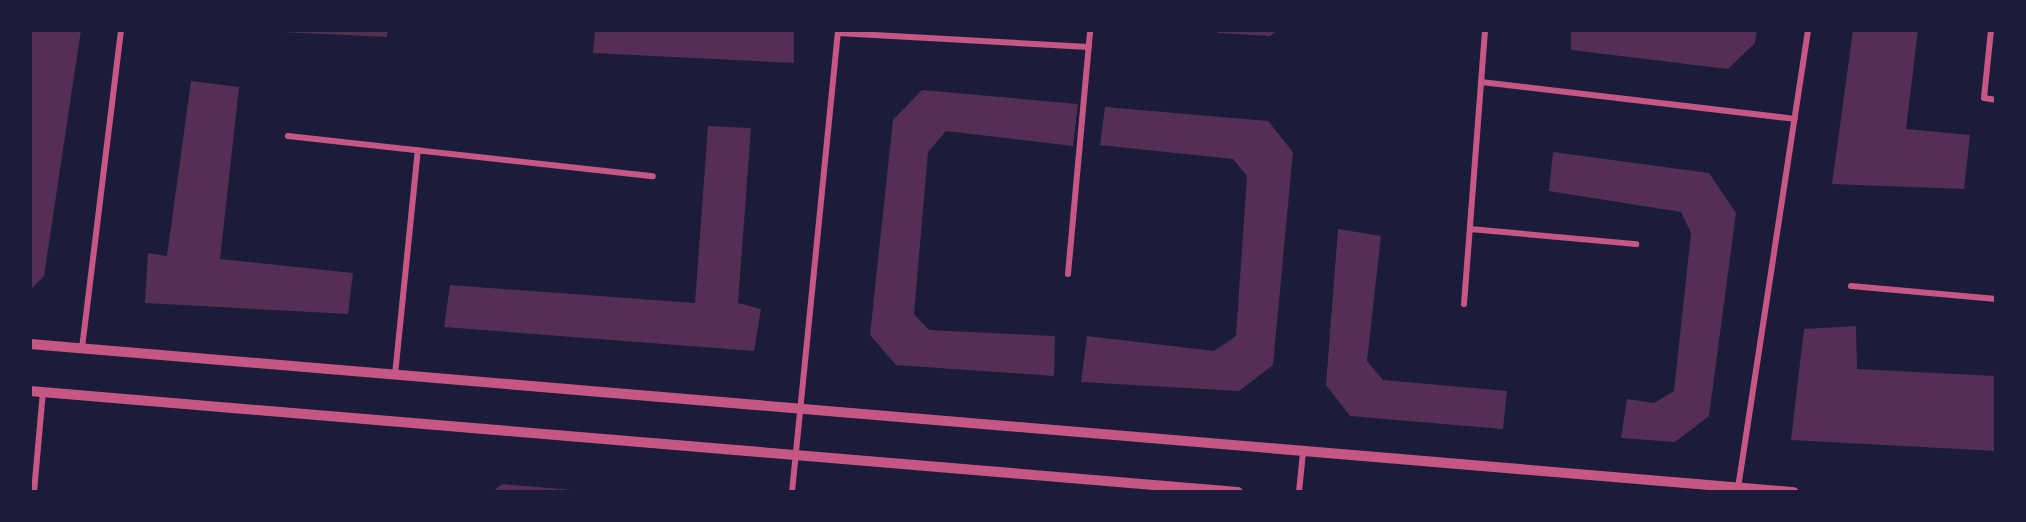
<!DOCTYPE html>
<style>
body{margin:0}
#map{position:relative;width:2026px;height:522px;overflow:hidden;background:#1b1b3a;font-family:"Asap Condensed",sans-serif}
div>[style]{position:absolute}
.building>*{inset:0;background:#542f53}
.minor>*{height:6px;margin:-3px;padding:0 3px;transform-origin:3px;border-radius:3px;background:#c65784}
.tertiary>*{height:10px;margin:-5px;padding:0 5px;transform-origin:5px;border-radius:5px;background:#c65784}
span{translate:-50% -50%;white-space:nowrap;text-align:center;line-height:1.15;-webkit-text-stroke:6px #1b1b3a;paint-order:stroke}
.frame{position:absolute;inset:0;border:32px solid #1b1b3a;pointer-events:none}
</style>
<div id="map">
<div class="building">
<i style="clip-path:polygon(30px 30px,81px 30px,44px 276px,30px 290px)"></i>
<i style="clip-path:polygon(239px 30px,388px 30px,387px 37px)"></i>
<i style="clip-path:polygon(595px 30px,794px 30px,794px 63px,593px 53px)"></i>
<i style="clip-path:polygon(1218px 30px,1278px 30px,1270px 36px,1218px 33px)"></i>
<i style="clip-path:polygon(1571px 30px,1757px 30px,1755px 43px,1728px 69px,1571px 50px)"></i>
<i style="clip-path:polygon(1853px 30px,1918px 30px,1906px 129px,1970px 135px,1964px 189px,1832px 184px)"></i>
<i style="clip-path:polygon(191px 81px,239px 87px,220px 259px,353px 273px,348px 314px,145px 303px,148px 253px,167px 256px)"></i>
<i style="clip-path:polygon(922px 90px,1078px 104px,1073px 146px,946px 131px,928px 152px,914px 314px,929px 330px,1055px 336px,1054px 376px,896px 365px,870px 335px,893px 120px)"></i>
<i style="clip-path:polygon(1105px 107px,1268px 121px,1293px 152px,1273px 365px,1239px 391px,1081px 382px,1087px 336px,1214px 351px,1236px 336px,1247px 176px,1233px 159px,1100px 145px)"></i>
<i style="clip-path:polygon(708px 126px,751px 128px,738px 303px,761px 309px,754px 351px,444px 327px,450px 285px,695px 303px)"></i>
<i style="clip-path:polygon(1553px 152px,1709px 173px,1736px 213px,1709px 416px,1675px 442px,1621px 438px,1627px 399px,1654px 403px,1674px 391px,1691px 233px,1681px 212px,1549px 191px)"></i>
<i style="clip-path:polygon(1338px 229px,1381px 236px,1367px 361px,1383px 380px,1507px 391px,1503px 429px,1350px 416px,1326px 385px)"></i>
<i style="clip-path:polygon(1856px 326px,1857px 369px,1996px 376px,1996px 451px,1791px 440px,1804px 329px)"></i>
<i style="clip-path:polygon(502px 484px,573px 490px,573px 492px,492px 492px)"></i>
</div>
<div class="minor">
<i style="left:1991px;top:30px;width:68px;rotate:95.9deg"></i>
<i style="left:1984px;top:98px;width:12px;rotate:9deg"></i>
<i style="left:838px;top:33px;width:251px;rotate:3.2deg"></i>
<i style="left:1481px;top:82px;width:316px;rotate:6.7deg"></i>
<i style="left:288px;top:136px;width:367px;rotate:6.3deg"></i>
<i style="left:1470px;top:229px;width:167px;rotate:5.2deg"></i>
<i style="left:1068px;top:274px;width:245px;rotate:-84.8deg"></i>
<i style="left:1851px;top:286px;width:146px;rotate:5.1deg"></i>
<i style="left:1464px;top:304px;width:275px;rotate:-85.6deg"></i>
<i style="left:82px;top:348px;width:320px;rotate:-83deg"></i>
<i style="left:395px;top:375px;width:226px;rotate:-84.2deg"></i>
<i style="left:1738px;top:488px;width:463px;rotate:-81.3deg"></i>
<i style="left:34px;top:492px;width:100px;rotate:-84.9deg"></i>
<i style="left:792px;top:492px;width:464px;rotate:-84.3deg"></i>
<i style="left:1299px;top:492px;width:40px;rotate:-84.3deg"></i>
</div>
<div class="tertiary">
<i style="left:30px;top:344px;width:1770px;rotate:4.8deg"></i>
<i style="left:30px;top:391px;width:1212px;rotate:4.78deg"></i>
</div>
<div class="frame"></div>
</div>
